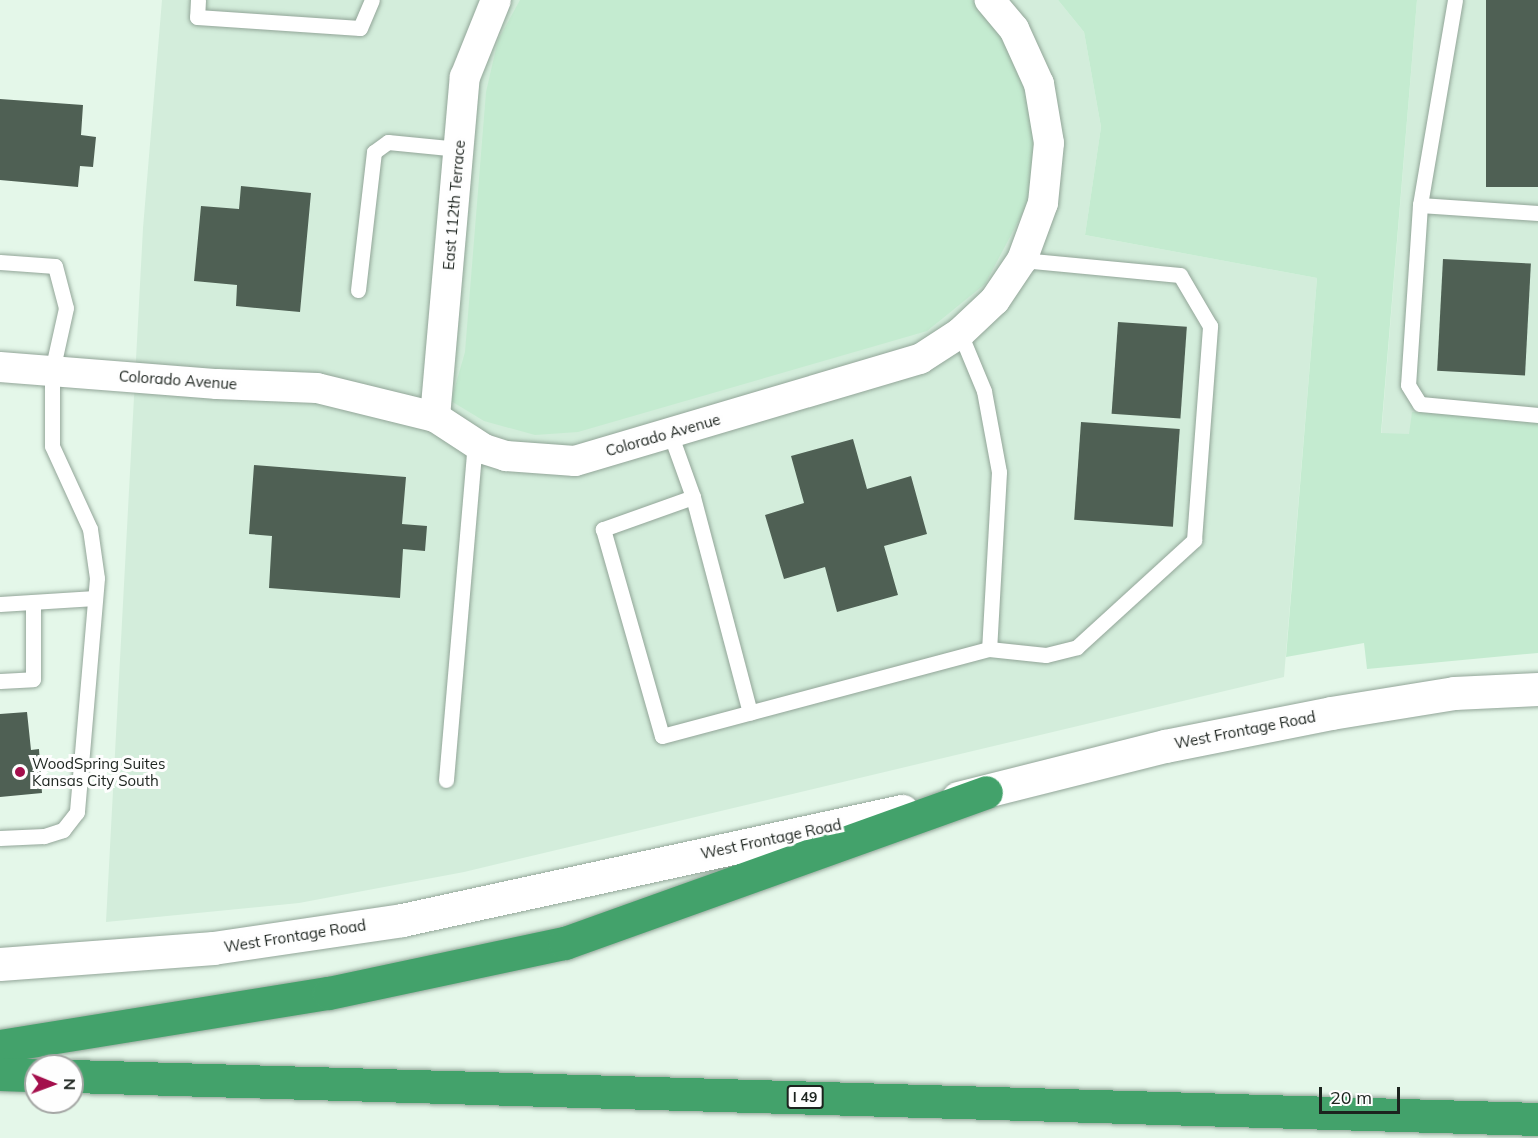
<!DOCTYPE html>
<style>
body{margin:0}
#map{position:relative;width:1538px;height:1138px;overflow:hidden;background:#e4f7e9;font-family:Mulish,sans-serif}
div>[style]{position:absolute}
.built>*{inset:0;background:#d3eddb}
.green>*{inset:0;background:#c4ebd0}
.building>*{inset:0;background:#4f6054;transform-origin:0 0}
.roads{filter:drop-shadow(0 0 2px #92a598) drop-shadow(0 0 2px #92a598)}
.service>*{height:15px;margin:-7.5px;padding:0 7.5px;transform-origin:7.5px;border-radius:7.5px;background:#fff}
.minor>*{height:30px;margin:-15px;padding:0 15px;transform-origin:15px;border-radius:15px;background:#fff}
.tertiary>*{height:33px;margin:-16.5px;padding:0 16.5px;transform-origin:16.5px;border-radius:16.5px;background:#fff}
.motorway>*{height:33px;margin:-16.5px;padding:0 16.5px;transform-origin:16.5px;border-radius:16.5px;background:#43a26b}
.dots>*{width:16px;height:16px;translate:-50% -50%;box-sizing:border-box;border:3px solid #fefefe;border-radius:50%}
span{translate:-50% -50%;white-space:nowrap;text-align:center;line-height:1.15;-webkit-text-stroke:6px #fefefe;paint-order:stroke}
.shield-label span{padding:2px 4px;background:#fefefe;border:2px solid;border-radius:4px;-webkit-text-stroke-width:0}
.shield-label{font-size:14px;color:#1c231e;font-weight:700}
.street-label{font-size:15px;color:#1c231e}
.poi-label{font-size:15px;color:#1c231e}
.left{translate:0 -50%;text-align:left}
.north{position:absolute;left:24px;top:1054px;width:60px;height:60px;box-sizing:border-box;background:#fefefe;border:2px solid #a4a6a4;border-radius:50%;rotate:91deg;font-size:16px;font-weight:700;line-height:24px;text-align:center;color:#1c231e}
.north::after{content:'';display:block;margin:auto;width:21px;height:27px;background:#a40f4c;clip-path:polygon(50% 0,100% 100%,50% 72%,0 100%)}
.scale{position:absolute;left:1319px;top:1087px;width:81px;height:27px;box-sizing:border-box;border:3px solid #1c231e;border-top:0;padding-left:8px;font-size:18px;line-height:21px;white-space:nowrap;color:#1c231e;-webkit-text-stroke:4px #fefefe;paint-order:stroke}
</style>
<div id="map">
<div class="built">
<i style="clip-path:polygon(162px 0,1058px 0,1084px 32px,1101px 127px,1085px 235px,1317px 278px,1284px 677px,464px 872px,299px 903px,106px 922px,143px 228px)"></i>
<i style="clip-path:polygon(1417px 0,1538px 0,1538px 625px,1364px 643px)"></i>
</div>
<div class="green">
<i style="clip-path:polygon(520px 0,972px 0,1004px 33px,1036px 113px,1028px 203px,985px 284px,927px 331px,578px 432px,535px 435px,484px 421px,451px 401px,465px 352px,486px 92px,498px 40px)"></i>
<i style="clip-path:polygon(1058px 0,1417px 0,1381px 433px,1409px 434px,1412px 412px,1538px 420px,1538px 653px,1367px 669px,1364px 643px,1286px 657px,1317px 278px,1085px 235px,1101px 127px,1084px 32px)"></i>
</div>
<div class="building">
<i style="left:1486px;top:0;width:52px;height:187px"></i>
<i style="clip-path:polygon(0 99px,83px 105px,81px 135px,96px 137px,93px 167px,80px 166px,78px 187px,0 180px)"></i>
<i style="clip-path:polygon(241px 186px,311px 193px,300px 312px,236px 306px,237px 285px,194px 281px,201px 206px,239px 209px)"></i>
<i style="left:1443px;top:259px;width:88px;height:112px;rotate:3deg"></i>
<i style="left:1118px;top:322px;width:69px;height:92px;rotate:4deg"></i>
<i style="left:1081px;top:422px;width:99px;height:98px;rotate:4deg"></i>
<i style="clip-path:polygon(853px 439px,867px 489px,911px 476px,927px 534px,884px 546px,898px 595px,837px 612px,825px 567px,784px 579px,765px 515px,804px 503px,791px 456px)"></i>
<i style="clip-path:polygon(254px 465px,406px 477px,402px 524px,427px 526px,425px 551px,403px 549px,400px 598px,269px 588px,272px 536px,249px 534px)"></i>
<i style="clip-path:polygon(27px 712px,31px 750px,39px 749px,42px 793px,0 797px,0 714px)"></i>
</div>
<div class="roads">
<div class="service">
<i style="left:198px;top:0;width:17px;rotate:93deg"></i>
<i style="left:197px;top:17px;width:163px;rotate:3.9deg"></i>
<i style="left:360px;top:28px;width:30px;rotate:-67deg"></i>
<i style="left:1455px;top:0;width:208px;rotate:99.7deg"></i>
<i style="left:1420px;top:205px;width:180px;rotate:93.8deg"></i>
<i style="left:1408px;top:385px;width:22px;rotate:58deg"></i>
<i style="left:1420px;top:404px;width:119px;rotate:5.3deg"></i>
<i style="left:1420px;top:205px;width:118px;rotate:3.9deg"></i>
<i style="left:0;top:262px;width:55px;rotate:4.2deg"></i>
<i style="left:55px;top:266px;width:43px;rotate:75.3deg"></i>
<i style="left:66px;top:308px;width:65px;rotate:102.5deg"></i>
<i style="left:52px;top:371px;width:75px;rotate:90deg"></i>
<i style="left:52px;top:446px;width:91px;rotate:65.4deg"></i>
<i style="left:90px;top:529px;width:49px;rotate:81.9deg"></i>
<i style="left:97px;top:578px;width:235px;rotate:94.9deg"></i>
<i style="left:77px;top:812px;width:23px;rotate:128deg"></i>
<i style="left:63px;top:830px;width:20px;rotate:162deg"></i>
<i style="left:44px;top:836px;width:44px;rotate:177.4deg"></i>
<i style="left:358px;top:290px;width:139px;rotate:-83.4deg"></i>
<i style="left:374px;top:152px;width:17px;rotate:-36deg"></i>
<i style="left:388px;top:142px;width:71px;rotate:5.6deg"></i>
<i style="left:960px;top:333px;width:63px;rotate:67.5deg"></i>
<i style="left:984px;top:391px;width:82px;rotate:79.5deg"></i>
<i style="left:999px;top:472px;width:177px;rotate:93.2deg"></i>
<i style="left:670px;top:433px;width:68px;rotate:70.2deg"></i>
<i style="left:693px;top:497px;width:96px;rotate:160.4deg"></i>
<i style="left:603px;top:529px;width:215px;rotate:74.1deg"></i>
<i style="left:662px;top:736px;width:338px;rotate:-14.9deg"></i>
<i style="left:989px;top:649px;width:57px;rotate:6deg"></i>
<i style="left:1046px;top:655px;width:32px;rotate:-14deg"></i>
<i style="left:1077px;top:647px;width:159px;rotate:-42.4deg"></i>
<i style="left:1194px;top:540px;width:215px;rotate:-85.7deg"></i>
<i style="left:1210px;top:326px;width:59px;rotate:-120.5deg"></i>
<i style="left:1180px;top:275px;width:159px;rotate:-174.6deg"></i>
<i style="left:693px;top:497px;width:223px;rotate:75.2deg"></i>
<i style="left:0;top:604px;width:95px;rotate:-3.6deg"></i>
<i style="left:0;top:681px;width:33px;rotate:-3deg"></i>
<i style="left:33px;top:679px;width:77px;rotate:-90deg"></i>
<i style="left:446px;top:780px;width:339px;rotate:-85.1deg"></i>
</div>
<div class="minor">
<i style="left:0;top:367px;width:218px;rotate:4.5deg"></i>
<i style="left:217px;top:384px;width:100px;rotate:2.3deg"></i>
<i style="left:317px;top:388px;width:122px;rotate:13.8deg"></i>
<i style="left:435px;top:417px;width:59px;rotate:33.1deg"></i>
<i style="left:484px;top:449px;width:23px;rotate:18deg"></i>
<i style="left:506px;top:456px;width:69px;rotate:4.1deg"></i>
<i style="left:575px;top:461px;width:360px;rotate:-16.5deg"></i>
<i style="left:920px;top:359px;width:48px;rotate:-33deg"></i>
<i style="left:960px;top:333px;width:48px;rotate:-43.3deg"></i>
<i style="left:995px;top:300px;width:48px;rotate:-56deg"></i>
<i style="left:1022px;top:260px;width:61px;rotate:-69.8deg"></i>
<i style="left:1043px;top:203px;width:60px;rotate:-84.3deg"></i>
<i style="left:1049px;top:143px;width:60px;rotate:-99.6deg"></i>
<i style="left:1039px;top:84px;width:60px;rotate:-114.4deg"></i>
<i style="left:1014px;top:29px;width:38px;rotate:-130deg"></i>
<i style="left:435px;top:417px;width:341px;rotate:-85deg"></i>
<i style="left:465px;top:77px;width:83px;rotate:-68.1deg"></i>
</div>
<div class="tertiary">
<i style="left:958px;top:798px;width:213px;rotate:-14.1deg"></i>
<i style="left:1165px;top:746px;width:169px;rotate:-11.2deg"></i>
<i style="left:1331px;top:713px;width:125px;rotate:-9.2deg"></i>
<i style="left:1454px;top:693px;width:84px;rotate:-2.7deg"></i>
<i style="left:0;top:964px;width:214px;rotate:-4.3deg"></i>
<i style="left:213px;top:948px;width:191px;rotate:-8.4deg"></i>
<i style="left:402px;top:920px;width:512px;rotate:-12.3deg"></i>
</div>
<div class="motorway">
<i style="left:0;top:1046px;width:333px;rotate:-9.2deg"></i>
<i style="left:329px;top:993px;width:241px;rotate:-12deg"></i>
<i style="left:565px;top:943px;width:447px;rotate:-19.7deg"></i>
<i style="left:0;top:1074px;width:36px;rotate:2deg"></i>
<i style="left:72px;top:1076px;width:1467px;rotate:1.68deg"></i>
</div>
</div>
<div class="dots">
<i style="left:20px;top:772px;background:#a40f4c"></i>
</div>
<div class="shield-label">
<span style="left:805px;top:1097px">I 49</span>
</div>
<div class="street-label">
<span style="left:454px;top:205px;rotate:-85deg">East 112th Terrace</span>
<span style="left:178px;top:380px;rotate:4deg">Colorado Avenue</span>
<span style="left:663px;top:435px;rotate:-16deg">Colorado Avenue</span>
<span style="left:1245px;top:730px;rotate:-11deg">West Frontage Road</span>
<span style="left:771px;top:839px;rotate:-12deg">West Frontage Road</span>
<span style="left:295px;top:936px;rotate:-9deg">West Frontage Road</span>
</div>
<div class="poi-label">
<span class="left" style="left:32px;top:772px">WoodSpring Suites<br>Kansas City South</span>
</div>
<div class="north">N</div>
<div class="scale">20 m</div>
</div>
